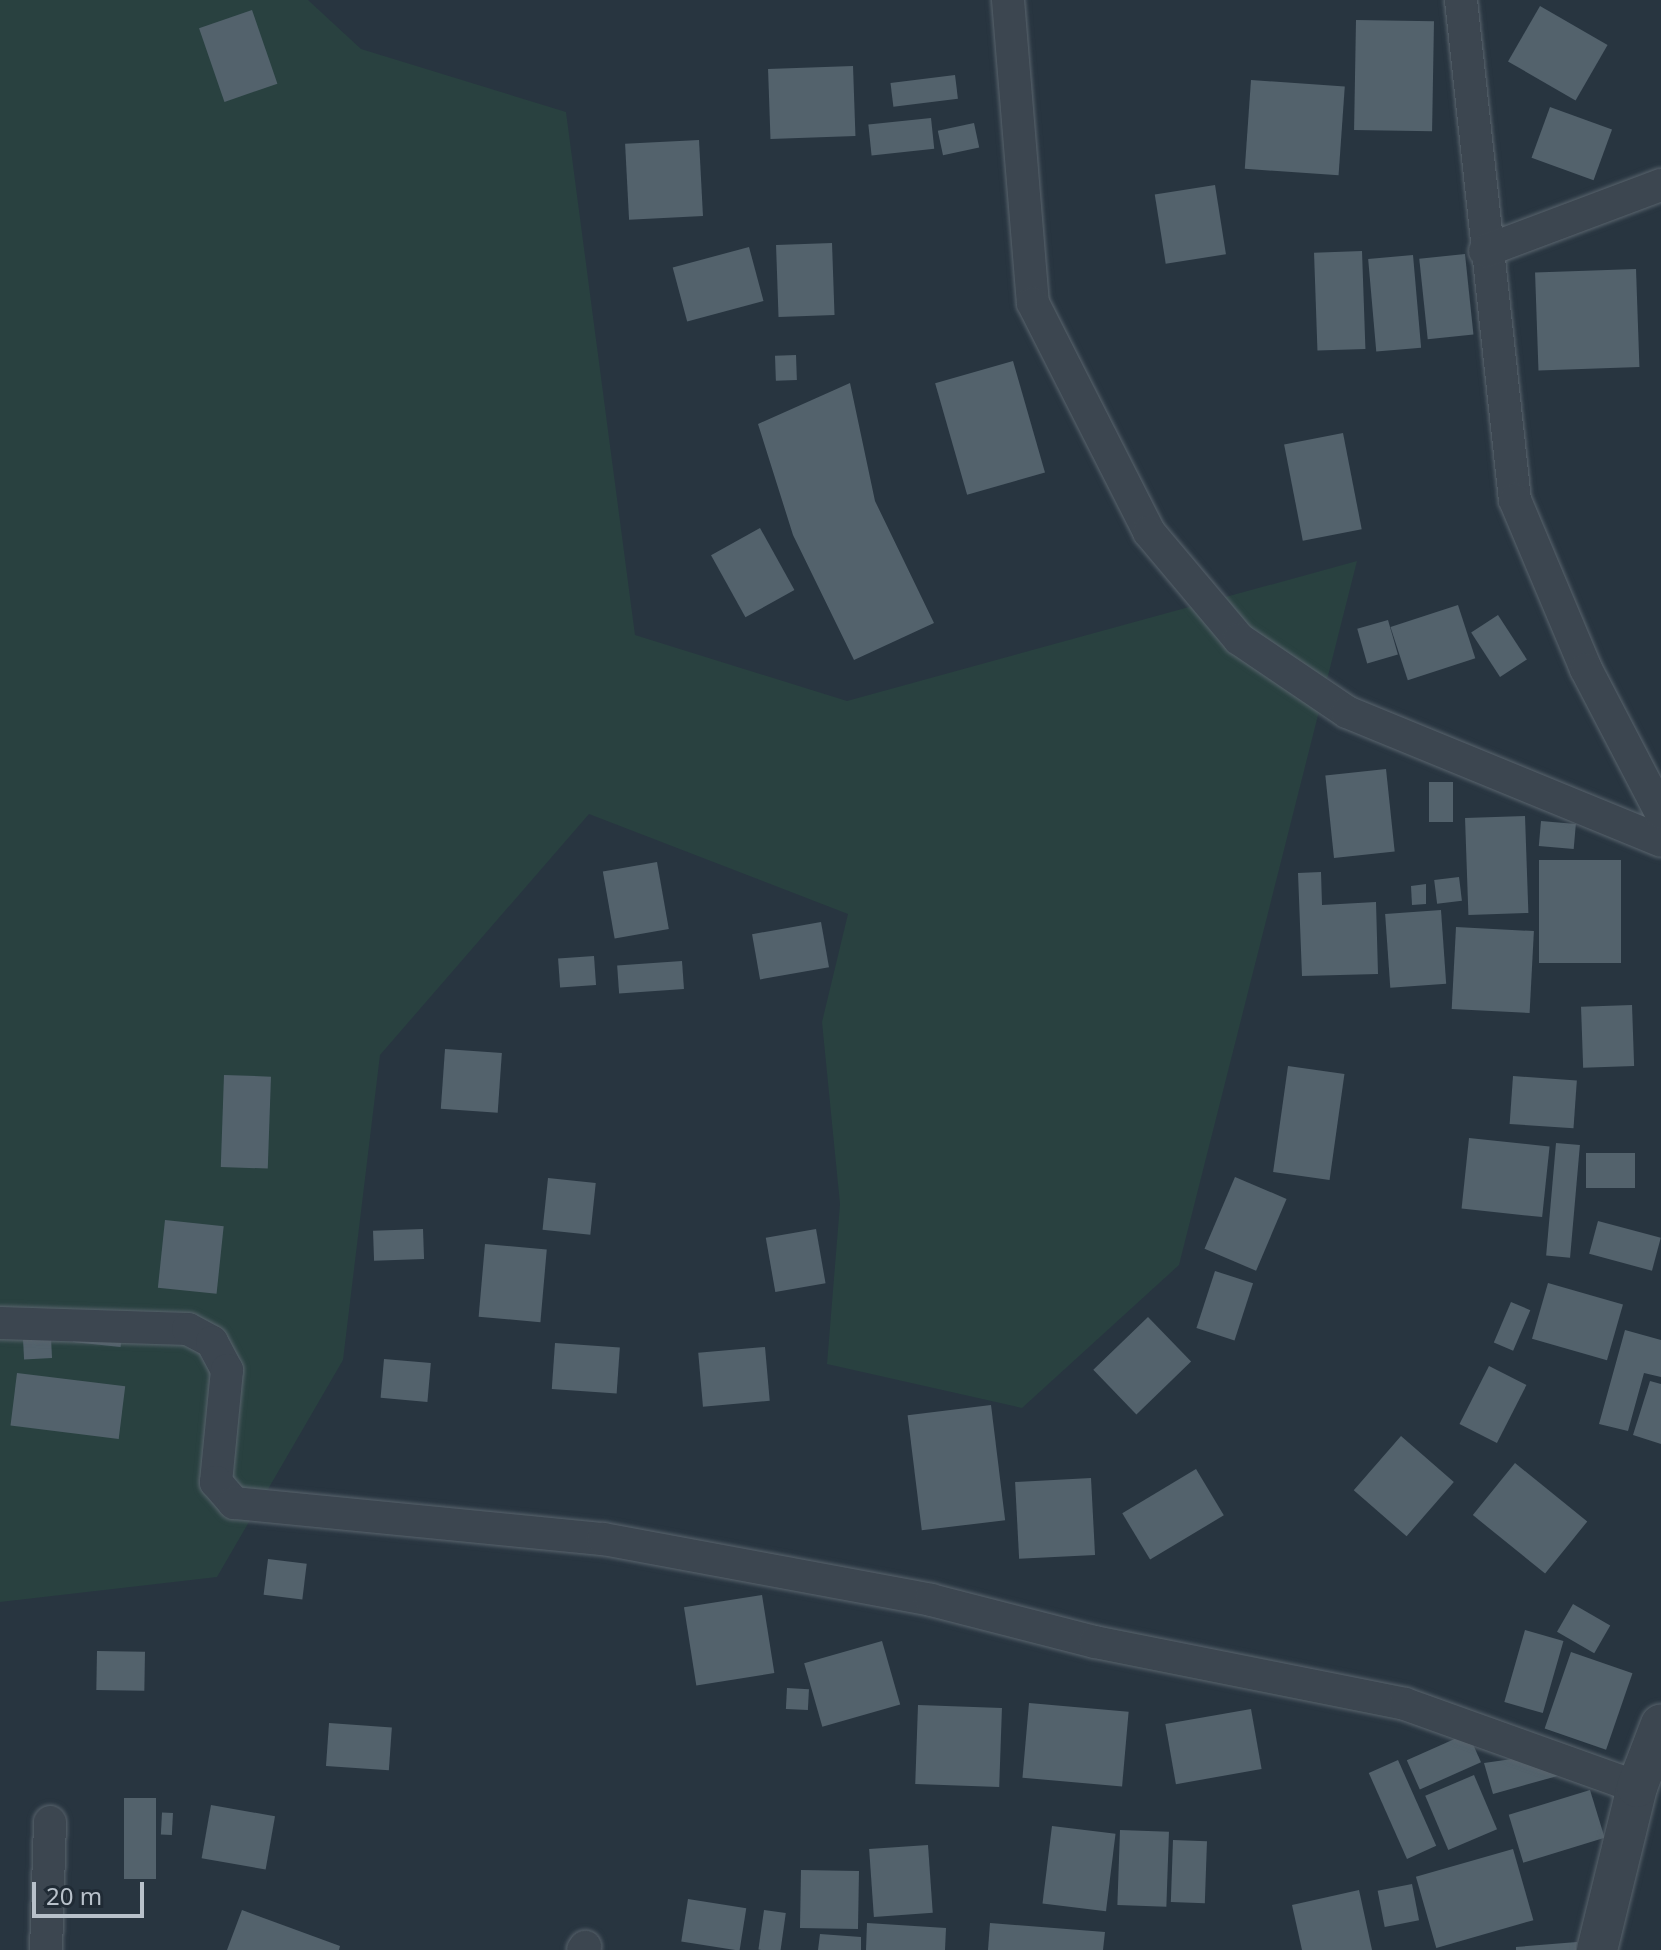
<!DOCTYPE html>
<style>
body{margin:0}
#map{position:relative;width:1661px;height:1950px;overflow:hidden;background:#283540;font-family:"Noto Sans",sans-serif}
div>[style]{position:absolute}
.green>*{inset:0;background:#294140}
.building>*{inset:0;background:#53626c;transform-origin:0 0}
.roads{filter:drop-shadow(0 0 2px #59646d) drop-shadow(0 0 2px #59646d)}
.minor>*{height:32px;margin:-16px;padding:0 16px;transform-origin:16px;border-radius:16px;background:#3c4650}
.tertiary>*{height:40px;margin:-20px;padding:0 20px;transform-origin:20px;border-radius:20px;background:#3c4650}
span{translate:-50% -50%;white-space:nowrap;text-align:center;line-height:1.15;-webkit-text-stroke:6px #202b35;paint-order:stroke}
.scale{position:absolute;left:32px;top:1882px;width:112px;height:36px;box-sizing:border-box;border:4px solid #b8c1ca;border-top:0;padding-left:10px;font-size:24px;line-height:28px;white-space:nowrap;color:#b8c1ca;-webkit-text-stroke:6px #202b35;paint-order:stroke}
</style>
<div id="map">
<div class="green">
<i style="clip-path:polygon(0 0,308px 0,361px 49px,566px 112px,635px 635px,847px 701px,1357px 561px,1179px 1265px,1022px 1408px,827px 1364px,840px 1204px,822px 1022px,848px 914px,589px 814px,380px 1055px,343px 1360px,217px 1577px,0 1602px)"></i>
</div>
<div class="building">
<i style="left:1540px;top:6px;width:78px;height:64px;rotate:30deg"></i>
<i style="left:252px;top:10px;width:78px;height:56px;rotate:71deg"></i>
<i style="left:1356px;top:20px;width:78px;height:110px;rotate:1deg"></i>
<i style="left:853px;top:66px;width:70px;height:85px;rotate:88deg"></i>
<i style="left:955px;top:75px;width:24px;height:65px;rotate:83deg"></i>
<i style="left:1251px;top:80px;width:94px;height:89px;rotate:4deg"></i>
<i style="left:1550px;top:107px;width:66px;height:54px;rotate:20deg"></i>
<i style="left:931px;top:118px;width:31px;height:63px;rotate:84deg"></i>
<i style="left:974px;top:123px;width:25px;height:37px;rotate:78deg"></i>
<i style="left:699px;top:140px;width:76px;height:74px;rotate:87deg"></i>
<i style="left:1215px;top:185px;width:70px;height:61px;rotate:81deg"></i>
<i style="left:832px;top:243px;width:72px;height:56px;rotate:88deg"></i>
<i style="left:749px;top:247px;width:56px;height:79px;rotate:75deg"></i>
<i style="left:1362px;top:251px;width:98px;height:48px;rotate:88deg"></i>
<i style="left:1465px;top:254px;width:81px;height:46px;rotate:84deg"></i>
<i style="left:1413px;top:255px;width:93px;height:45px;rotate:85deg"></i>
<i style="left:1636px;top:269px;width:98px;height:101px;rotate:88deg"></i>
<i style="left:796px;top:355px;width:25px;height:21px;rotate:88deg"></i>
<i style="left:1013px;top:361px;width:116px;height:81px;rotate:74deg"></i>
<i style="clip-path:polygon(850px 383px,875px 501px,934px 623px,854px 660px,793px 535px,758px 424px)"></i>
<i style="left:1343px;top:433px;width:98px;height:60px;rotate:79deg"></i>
<i style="left:760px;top:528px;width:71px;height:56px;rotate:61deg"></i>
<i style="left:1458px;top:605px;width:56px;height:71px;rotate:72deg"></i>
<i style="left:1498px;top:615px;width:53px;height:32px;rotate:57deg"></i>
<i style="left:1388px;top:620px;width:36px;height:32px;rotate:74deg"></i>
<i style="left:1386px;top:769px;width:83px;height:61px;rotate:84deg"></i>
<i style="left:1429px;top:782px;width:24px;height:40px"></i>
<i style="left:1525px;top:816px;width:97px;height:60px;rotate:88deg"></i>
<i style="left:1541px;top:821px;width:35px;height:25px;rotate:5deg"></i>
<i style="left:1621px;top:860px;width:103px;height:82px;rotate:90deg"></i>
<i style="left:657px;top:862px;width:68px;height:55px;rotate:80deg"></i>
<i style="clip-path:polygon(1321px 872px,1322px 905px,1376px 902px,1378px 974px,1302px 976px,1298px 873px)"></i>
<i style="left:1459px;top:877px;width:24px;height:25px;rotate:83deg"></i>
<i style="clip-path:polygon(1426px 884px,1426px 904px,1412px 905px,1411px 886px)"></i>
<i style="left:1441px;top:910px;width:74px;height:56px;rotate:86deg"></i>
<i style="left:821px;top:922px;width:46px;height:70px;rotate:80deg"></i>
<i style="left:1456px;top:927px;width:78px;height:82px;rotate:3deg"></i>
<i style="left:594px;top:956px;width:29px;height:36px;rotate:86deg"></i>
<i style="left:682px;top:961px;width:28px;height:65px;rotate:86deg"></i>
<i style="left:1632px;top:1005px;width:61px;height:51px;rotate:88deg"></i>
<i style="left:445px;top:1049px;width:57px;height:60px;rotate:4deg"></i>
<i style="left:1288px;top:1066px;width:57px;height:107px;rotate:8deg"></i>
<i style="left:224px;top:1075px;width:47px;height:92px;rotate:2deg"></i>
<i style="left:1513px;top:1076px;width:64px;height:48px;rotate:4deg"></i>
<i style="left:1469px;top:1138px;width:81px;height:71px;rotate:6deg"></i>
<i style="left:1556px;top:1143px;width:24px;height:113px;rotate:5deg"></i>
<i style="left:1586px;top:1153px;width:49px;height:35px"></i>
<i style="left:1235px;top:1177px;width:56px;height:78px;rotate:23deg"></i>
<i style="left:548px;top:1178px;width:48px;height:52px;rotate:6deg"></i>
<i style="left:165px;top:1220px;width:59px;height:68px;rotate:6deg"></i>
<i style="left:1598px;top:1221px;width:65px;height:34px;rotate:15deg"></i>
<i style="left:423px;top:1229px;width:30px;height:50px;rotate:88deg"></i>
<i style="left:816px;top:1229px;width:55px;height:51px;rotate:80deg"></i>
<i style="left:485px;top:1244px;width:62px;height:73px;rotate:5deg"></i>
<i style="left:1215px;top:1271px;width:40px;height:60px;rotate:18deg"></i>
<i style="left:1548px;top:1283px;width:78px;height:58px;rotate:16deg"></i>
<i style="left:1511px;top:1302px;width:21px;height:44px;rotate:23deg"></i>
<i style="left:1148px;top:1317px;width:62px;height:76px;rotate:46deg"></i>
<i style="clip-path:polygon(1625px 1330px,1661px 1340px,1661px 1377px,1644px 1373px,1628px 1431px,1599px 1424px)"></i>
<i style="left:74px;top:1331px;width:48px;height:11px;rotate:6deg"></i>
<i style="left:51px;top:1338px;width:20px;height:28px;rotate:87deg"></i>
<i style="left:555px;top:1343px;width:65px;height:46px;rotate:4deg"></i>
<i style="left:765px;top:1347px;width:54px;height:67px;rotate:85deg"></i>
<i style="left:384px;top:1359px;width:47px;height:39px;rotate:5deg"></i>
<i style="left:1489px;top:1366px;width:42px;height:65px;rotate:27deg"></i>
<i style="left:17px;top:1373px;width:109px;height:53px;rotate:7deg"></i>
<i style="clip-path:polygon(1650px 1381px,1661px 1384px,1661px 1444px,1633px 1435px)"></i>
<i style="left:991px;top:1405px;width:116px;height:84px;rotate:83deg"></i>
<i style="left:1401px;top:1436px;width:70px;height:72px;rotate:41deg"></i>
<i style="left:1515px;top:1463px;width:93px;height:67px;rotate:39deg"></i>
<i style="left:1196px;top:1469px;width:54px;height:86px;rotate:59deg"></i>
<i style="left:1091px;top:1478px;width:77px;height:76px;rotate:87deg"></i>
<i style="left:268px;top:1559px;width:39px;height:36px;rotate:7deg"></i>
<i style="left:762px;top:1595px;width:79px;height:79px;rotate:81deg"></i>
<i style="left:1573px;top:1604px;width:43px;height:32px;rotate:30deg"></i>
<i style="left:1525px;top:1630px;width:40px;height:75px;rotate:16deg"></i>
<i style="left:882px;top:1641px;width:66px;height:81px;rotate:74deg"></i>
<i style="left:97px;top:1651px;width:48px;height:39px;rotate:1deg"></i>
<i style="left:1571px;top:1652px;width:65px;height:81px;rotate:19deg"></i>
<i style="left:787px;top:1688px;width:22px;height:21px;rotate:3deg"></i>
<i style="left:1029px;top:1703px;width:100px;height:75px;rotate:5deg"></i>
<i style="left:918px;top:1705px;width:84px;height:79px;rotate:2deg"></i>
<i style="left:1251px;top:1709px;width:61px;height:87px;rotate:80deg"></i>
<i style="left:329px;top:1723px;width:63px;height:43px;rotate:4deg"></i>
<i style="left:1468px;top:1733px;width:32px;height:67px;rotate:66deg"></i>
<i style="clip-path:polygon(1539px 1755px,1561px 1775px,1493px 1794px,1484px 1763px)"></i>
<i style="left:1398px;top:1760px;width:94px;height:32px;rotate:66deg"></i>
<i style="left:1474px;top:1775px;width:59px;height:53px;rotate:67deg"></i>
<i style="left:1590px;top:1790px;width:50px;height:85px;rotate:73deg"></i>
<i style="left:124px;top:1798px;width:32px;height:81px"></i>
<i style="left:211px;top:1805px;width:65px;height:54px;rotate:10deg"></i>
<i style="left:173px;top:1813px;width:22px;height:11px;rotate:93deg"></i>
<i style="left:1052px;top:1826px;width:64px;height:78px;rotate:7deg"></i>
<i style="left:1120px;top:1830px;width:49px;height:75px;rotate:2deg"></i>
<i style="left:1173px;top:1840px;width:34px;height:62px;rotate:2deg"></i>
<i style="left:928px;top:1845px;width:68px;height:59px;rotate:86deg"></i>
<i style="left:1513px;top:1849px;width:74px;height:101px;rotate:74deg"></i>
<i style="left:801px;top:1870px;width:58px;height:58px;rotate:1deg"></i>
<i style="left:1412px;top:1884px;width:37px;height:35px;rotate:79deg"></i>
<i style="clip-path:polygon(1359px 1890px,1372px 1950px,1302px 1950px,1292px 1905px)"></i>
<i style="left:688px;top:1899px;width:59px;height:43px;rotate:9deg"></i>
<i style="clip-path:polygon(242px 1910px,340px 1946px,339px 1950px,227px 1950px)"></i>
<i style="left:764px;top:1910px;width:22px;height:40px;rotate:8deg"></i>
<i style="clip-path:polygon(867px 1923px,946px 1928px,945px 1950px,866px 1950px)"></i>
<i style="clip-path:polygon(990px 1923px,1105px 1932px,1103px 1950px,988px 1950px)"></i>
<i style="clip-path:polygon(820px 1934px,861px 1937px,861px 1950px,818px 1950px)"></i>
<i style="clip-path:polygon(1577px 1942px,1576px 1950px,1516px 1950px,1516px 1947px)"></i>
</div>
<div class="roads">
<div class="minor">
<i style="left:1008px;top:0;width:304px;rotate:85.3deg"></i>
<i style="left:1033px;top:303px;width:257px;rotate:63.1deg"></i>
<i style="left:1149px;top:532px;width:140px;rotate:49.9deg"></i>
<i style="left:1239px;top:639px;width:130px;rotate:34.1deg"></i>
<i style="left:1347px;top:712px;width:339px;rotate:22.3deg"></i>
<i style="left:1461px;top:0;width:503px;rotate:83.84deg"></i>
<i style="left:1515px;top:500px;width:183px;rotate:67.2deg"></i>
<i style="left:1586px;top:669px;width:162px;rotate:62.5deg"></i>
<i style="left:1485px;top:251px;width:188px;rotate:-20.6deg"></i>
<i style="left:0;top:1323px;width:188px;rotate:1.8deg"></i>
<i style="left:188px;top:1329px;width:27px;rotate:28deg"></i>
<i style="left:212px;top:1342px;width:32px;rotate:62deg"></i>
<i style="left:227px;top:1370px;width:113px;rotate:95.6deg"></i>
<i style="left:216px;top:1482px;width:28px;rotate:49deg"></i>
<i style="left:234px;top:1503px;width:371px;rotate:5.6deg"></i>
<i style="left:603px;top:1539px;width:334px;rotate:10.5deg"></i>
<i style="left:931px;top:1600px;width:169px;rotate:14.4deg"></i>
<i style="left:1095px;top:1642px;width:316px;rotate:11.3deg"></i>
<i style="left:1405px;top:1704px;width:246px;rotate:19.7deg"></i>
<i style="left:46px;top:1950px;width:128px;rotate:-88.2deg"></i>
<i style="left:583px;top:1950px;width:4px;rotate:-56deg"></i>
</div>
<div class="tertiary">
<i style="left:1597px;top:1950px;width:168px;rotate:-76.2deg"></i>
<i style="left:1637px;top:1787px;width:67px;rotate:-69.1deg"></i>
</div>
</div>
<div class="scale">20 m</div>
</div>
